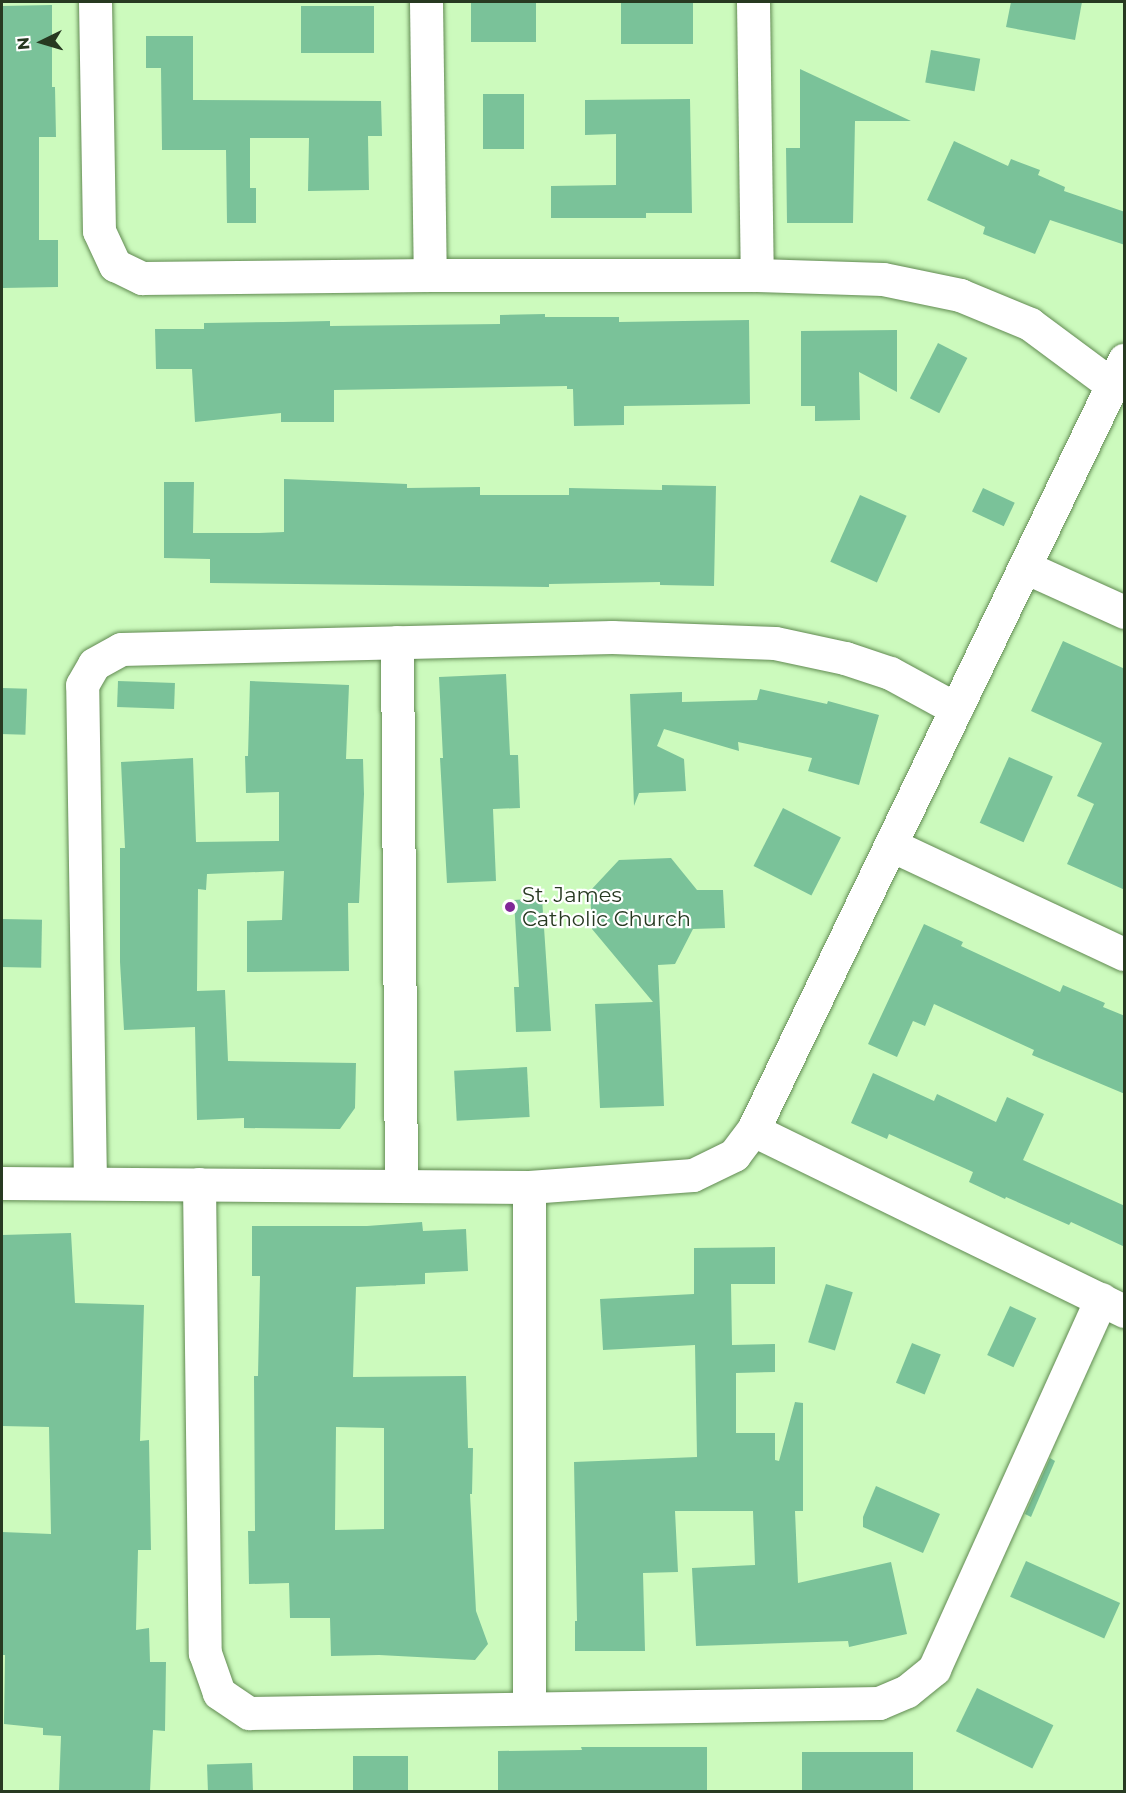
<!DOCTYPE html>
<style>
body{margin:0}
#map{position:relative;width:1126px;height:1793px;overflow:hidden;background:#ccfabd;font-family:Montserrat,sans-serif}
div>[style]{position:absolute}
.building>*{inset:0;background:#7ac299;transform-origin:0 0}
.roads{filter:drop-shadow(0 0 2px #618a52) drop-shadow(0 0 2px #618a52)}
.minor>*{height:33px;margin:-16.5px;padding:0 16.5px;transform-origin:16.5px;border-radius:16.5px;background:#fff}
.dots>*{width:16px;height:16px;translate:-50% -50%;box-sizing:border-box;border:3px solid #fff;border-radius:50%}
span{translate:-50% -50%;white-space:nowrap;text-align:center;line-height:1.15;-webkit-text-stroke:4.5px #fff;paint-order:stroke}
.poi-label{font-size:21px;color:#273921}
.left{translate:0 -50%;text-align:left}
.frame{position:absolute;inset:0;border:3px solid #273921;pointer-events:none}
.north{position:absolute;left:12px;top:12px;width:60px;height:60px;-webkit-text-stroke:4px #fff;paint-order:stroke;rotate:265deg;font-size:16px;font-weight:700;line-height:24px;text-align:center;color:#273921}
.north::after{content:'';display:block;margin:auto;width:21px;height:27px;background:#273921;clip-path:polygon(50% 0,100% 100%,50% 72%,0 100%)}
</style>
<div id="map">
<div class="building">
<i style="left:621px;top:2px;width:72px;height:42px"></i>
<i style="clip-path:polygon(1011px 2px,1082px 2px,1075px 40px,1006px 27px)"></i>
<i style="left:536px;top:3px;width:39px;height:65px;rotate:90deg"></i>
<i style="clip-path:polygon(52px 5px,52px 87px,55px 87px,56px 137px,39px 137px,39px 240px,58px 240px,58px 287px,2px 288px,2px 6px)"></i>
<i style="left:301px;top:6px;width:73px;height:47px"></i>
<i style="clip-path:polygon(146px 36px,193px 36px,193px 100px,381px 101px,382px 136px,368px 136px,369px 190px,308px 191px,309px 138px,250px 138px,250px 188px,256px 188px,256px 223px,227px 223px,226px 150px,162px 150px,161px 68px,146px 68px)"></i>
<i style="left:931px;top:50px;width:50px;height:33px;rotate:10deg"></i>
<i style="clip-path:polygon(800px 69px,911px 121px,855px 121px,853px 223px,787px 223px,786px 148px,800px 148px)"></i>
<i style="left:483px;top:94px;width:41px;height:55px"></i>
<i style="clip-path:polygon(690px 99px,692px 213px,646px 213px,646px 218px,551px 218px,551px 186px,616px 185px,616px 134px,585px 135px,585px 100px)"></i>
<i style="clip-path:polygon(954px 141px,1008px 166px,1011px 159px,1040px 170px,1038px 175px,1065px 187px,1064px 191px,1125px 212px,1125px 245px,1050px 220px,1035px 254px,983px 234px,985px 227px,927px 200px)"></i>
<i style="clip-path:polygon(545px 314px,545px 317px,619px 317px,619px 322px,749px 320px,750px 404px,624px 406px,624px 425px,574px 426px,573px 389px,567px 389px,567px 386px,334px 390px,334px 422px,281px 422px,281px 413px,195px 422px,192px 369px,156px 369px,155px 329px,204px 329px,204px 323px,283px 322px,330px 321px,330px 326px,500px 324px,500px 315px)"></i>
<i style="clip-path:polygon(897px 330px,897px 392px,859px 372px,860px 420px,815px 421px,815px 406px,801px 406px,801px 331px)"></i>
<i style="left:938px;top:343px;width:33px;height:62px;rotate:27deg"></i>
<i style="clip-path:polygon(284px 479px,407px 484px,407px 488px,480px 487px,480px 495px,569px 495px,569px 488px,662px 490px,662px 485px,716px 486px,714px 586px,660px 585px,660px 582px,549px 584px,549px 587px,210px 583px,210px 559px,164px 558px,164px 482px,194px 482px,193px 533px,259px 533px,284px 532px)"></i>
<i style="left:983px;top:488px;width:35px;height:26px;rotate:25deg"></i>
<i style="left:860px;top:495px;width:51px;height:73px;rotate:24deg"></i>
<i style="clip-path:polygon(1063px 641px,1125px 669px,1125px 890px,1067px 864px,1094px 804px,1077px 796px,1102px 743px,1031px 711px)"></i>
<i style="clip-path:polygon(506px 674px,510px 755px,518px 755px,520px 808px,493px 809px,496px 881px,447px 883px,440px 758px,443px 758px,439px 677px)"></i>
<i style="left:118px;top:681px;width:57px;height:26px;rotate:2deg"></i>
<i style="clip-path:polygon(250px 681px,349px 685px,346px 759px,363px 759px,364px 794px,359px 903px,348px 903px,349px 971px,247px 972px,247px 921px,282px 920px,284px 871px,207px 874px,206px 890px,198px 889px,197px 991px,225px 990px,228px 1061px,356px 1063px,355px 1108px,340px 1129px,244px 1128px,244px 1118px,197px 1120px,195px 1027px,124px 1030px,120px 962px,120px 848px,125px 848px,121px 762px,193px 758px,196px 842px,279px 841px,279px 792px,246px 793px,245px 756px,248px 756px)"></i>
<i style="left:2px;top:688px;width:25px;height:46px;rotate:2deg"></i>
<i style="clip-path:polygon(760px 689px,827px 704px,828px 701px,879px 715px,859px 785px,808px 771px,812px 758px,738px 742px,739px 751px,664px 729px,657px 746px,684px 759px,686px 791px,639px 793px,634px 806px,630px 694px,682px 692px,682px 702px,757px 700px)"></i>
<i style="left:1009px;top:757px;width:48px;height:72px;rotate:24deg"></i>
<i style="left:783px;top:808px;width:65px;height:65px;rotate:27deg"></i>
<i style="clip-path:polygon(671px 858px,697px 890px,723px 890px,725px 928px,693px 929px,675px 964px,658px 965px,664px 1106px,600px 1108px,595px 1004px,653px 1002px,592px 929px,590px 891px,619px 860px)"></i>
<i style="clip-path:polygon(542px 898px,551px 1031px,516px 1032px,514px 987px,519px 987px,514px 900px)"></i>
<i style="left:2px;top:919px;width:40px;height:48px;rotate:1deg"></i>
<i style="clip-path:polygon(924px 924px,963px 942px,961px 946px,1060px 992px,1063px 985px,1105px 1003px,1103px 1007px,1125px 1016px,1125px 1094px,1032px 1055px,1034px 1050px,934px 1004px,925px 1026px,913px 1021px,897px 1057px,868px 1044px)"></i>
<i style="left:527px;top:1067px;width:50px;height:73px;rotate:87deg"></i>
<i style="clip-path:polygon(873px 1073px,934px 1101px,937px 1094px,996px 1122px,1007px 1097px,1044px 1114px,1023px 1160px,1125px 1206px,1125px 1247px,1071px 1222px,1069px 1225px,1006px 1197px,1005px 1199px,969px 1182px,973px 1172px,889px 1134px,887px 1139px,851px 1123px)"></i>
<i style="clip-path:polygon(evenodd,422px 1222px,423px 1231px,466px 1229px,468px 1271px,425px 1273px,425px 1284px,356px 1287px,353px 1377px,466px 1376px,468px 1448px,473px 1448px,472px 1494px,470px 1494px,476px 1611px,488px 1644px,475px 1660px,379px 1655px,331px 1656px,330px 1618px,290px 1618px,289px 1583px,249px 1584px,248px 1531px,255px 1531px,254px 1376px,258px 1376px,260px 1276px,252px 1276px,252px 1226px,367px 1226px,422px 1222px,336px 1427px,384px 1428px,384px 1529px,335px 1530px,336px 1427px)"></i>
<i style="clip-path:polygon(71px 1233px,75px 1303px,144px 1305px,140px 1441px,149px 1440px,151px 1550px,138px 1550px,136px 1630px,149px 1628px,150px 1662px,166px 1662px,165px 1731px,153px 1730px,150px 1791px,59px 1791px,61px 1736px,43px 1735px,43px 1728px,4px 1724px,5px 1655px,2px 1655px,2px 1532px,51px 1534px,49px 1427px,2px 1426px,2px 1235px)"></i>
<i style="clip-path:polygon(775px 1247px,775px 1284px,731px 1284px,732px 1345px,775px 1344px,775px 1372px,736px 1373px,736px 1433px,775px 1433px,775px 1460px,779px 1461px,795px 1402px,803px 1403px,803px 1511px,795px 1511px,798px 1583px,891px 1562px,907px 1634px,849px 1647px,848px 1641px,696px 1646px,692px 1568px,755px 1565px,753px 1511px,675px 1511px,678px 1572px,643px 1573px,645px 1651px,575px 1651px,575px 1621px,577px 1621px,574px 1462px,697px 1457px,695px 1345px,603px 1350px,600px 1299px,694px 1294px,694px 1248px)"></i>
<i style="left:826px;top:1284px;width:28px;height:61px;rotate:17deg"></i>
<i style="left:1010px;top:1306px;width:29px;height:54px;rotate:25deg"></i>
<i style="left:912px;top:1343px;width:31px;height:43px;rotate:22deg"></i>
<i style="clip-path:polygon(1050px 1458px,1055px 1461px,1031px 1517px,1025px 1514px)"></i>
<i style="clip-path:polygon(876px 1486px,940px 1514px,923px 1553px,863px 1527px,863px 1517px)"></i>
<i style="left:1026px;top:1561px;width:103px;height:39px;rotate:24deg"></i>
<i style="left:977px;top:1688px;width:85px;height:48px;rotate:26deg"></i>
<i style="clip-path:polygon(581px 1747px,707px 1747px,707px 1791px,498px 1791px,498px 1751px,582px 1750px)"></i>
<i style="left:913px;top:1752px;width:39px;height:111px;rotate:90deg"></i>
<i style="left:353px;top:1756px;width:55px;height:35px"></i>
<i style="left:252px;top:1763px;width:28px;height:45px;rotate:88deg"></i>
</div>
<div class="roads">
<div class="minor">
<i style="left:95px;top:2px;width:229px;rotate:89deg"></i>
<i style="left:99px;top:231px;width:38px;rotate:65deg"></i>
<i style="left:115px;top:265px;width:30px;rotate:26deg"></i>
<i style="left:142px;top:278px;width:288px;rotate:-0.6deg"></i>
<i style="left:430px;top:275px;width:327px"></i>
<i style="left:757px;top:275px;width:126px;rotate:1.8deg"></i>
<i style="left:883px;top:279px;width:79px;rotate:11.7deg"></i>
<i style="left:960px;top:295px;width:76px;rotate:22.5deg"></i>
<i style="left:1030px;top:324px;width:102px;rotate:36.6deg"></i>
<i style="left:426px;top:2px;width:273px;rotate:89.2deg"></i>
<i style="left:753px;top:2px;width:273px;rotate:89.2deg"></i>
<i style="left:1025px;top:567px;width:109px;rotate:24.4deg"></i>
<i style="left:397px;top:642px;width:543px;rotate:89.58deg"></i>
<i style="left:891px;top:845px;width:257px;rotate:25.1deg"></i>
<i style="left:753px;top:1130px;width:413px;rotate:26deg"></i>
<i style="left:2px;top:1183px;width:527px;rotate:0.43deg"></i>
<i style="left:529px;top:1187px;width:164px;rotate:-4.2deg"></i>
<i style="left:693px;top:1175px;width:46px;rotate:-26deg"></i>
<i style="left:734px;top:1155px;width:31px;rotate:-53deg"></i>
<i style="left:753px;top:1130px;width:855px;rotate:-64.27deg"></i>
<i style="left:90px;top:1183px;width:498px;rotate:-90.9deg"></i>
<i style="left:82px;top:685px;width:24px;rotate:-60deg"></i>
<i style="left:94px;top:664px;width:31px;rotate:-29deg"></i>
<i style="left:121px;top:649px;width:491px;rotate:-1.4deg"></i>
<i style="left:612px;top:637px;width:163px;rotate:2.1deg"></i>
<i style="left:775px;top:643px;width:72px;rotate:12.1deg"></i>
<i style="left:845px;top:658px;width:47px;rotate:18.4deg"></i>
<i style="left:890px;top:673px;width:75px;rotate:28.6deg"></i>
<i style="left:199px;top:1184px;width:469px;rotate:89.3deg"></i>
<i style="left:205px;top:1653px;width:42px;rotate:70.7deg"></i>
<i style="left:219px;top:1693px;width:36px;rotate:34deg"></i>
<i style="left:249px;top:1713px;width:630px;rotate:-0.91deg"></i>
<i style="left:879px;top:1703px;width:30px;rotate:-23deg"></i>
<i style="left:907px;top:1691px;width:35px;rotate:-39deg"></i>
<i style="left:934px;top:1669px;width:406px;rotate:-65.7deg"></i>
<i style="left:529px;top:1707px;width:520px;rotate:-90deg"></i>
</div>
</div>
<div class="dots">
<i style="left:510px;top:907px;background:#7f2896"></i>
</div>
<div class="poi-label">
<span class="left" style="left:522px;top:907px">St. James<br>Catholic Church</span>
</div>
<div class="frame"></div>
<div class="north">N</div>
</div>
